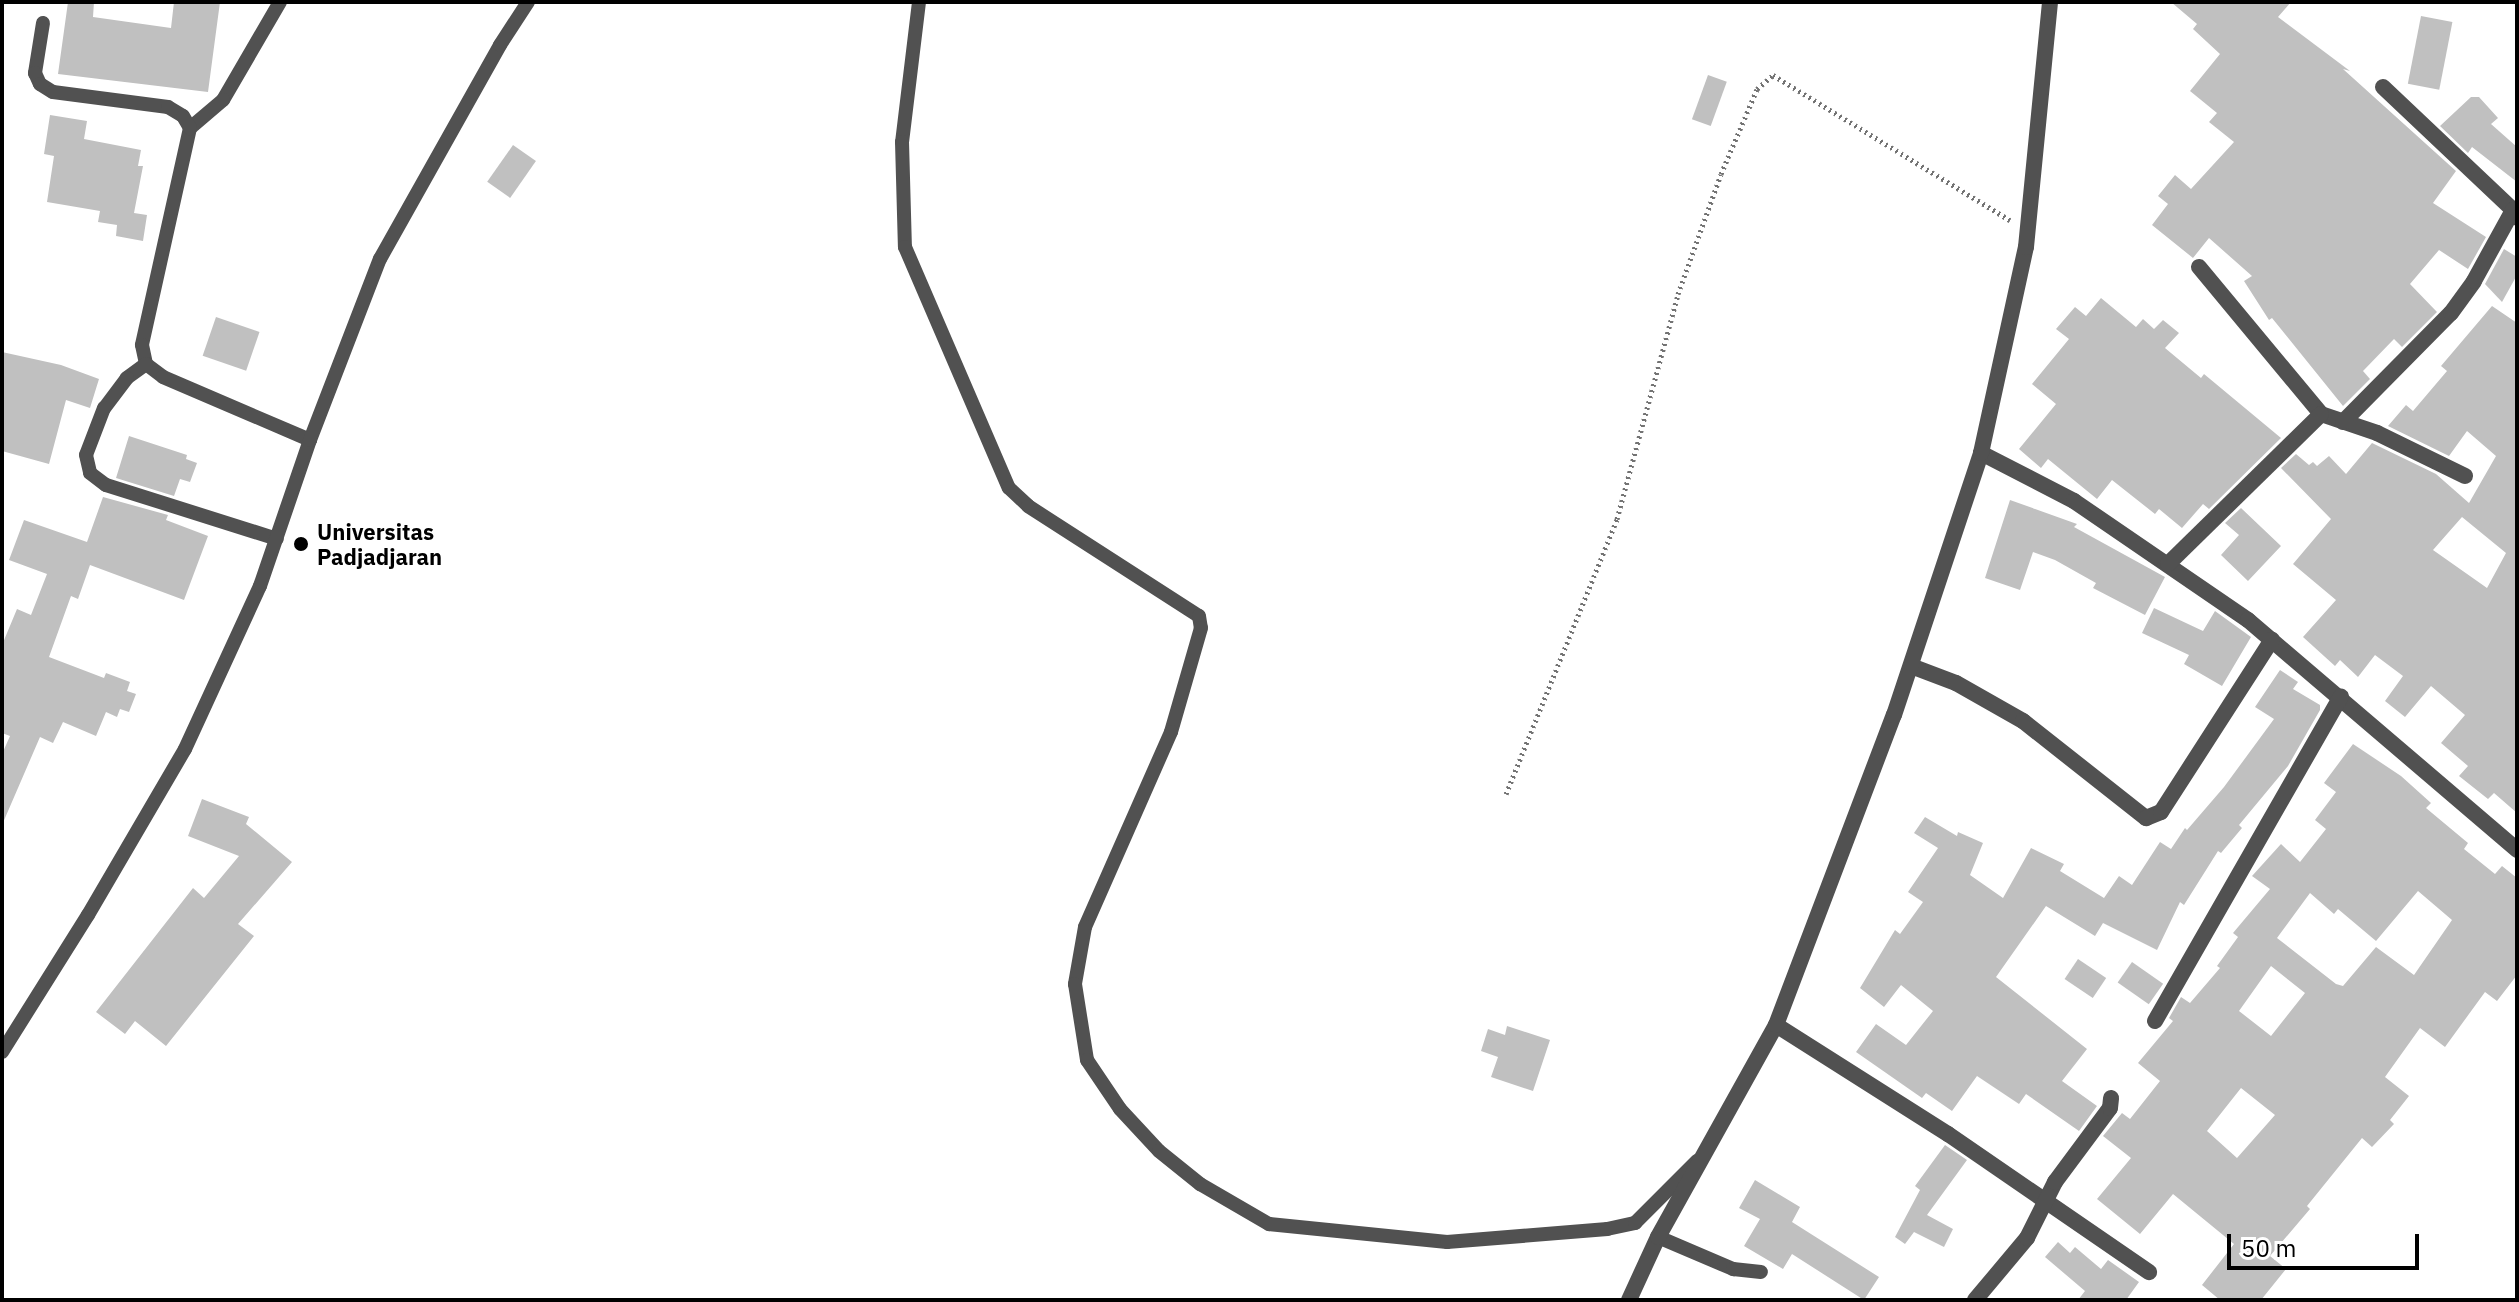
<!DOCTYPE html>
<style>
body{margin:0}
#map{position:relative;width:2519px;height:1302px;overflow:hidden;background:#fff;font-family:"IBM Plex Sans",sans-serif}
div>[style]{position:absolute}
.building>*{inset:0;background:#c0c0c0;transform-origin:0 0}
.path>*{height:5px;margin-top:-2.5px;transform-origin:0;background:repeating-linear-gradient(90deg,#737373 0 2px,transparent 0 6px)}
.service>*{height:14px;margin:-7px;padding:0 7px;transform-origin:7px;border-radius:7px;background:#515151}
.minor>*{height:16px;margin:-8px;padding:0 8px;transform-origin:8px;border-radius:8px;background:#515151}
.dots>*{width:22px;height:22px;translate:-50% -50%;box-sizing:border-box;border:4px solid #fff;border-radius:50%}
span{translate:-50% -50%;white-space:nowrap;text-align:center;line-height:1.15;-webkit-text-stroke:6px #fff;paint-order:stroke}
.poi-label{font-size:22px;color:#000;font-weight:700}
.left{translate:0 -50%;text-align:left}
.frame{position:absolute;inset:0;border:4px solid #000;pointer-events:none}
.scale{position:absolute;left:2227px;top:1234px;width:192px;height:36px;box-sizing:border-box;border:4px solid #000;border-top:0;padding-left:10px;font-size:24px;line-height:28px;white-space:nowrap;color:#000;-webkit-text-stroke:6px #fff;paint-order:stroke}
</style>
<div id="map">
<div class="building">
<i style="clip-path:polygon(68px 2px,94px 2px,93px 17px,171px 28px,174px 2px,220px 2px,208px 92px,58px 74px)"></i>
<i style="clip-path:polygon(2171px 2px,2291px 2px,2278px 17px,2350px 71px,2343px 69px,2456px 171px,2433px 203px,2486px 237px,2468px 269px,2439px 250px,2410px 284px,2437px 312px,2402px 347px,2394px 339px,2363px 371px,2370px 379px,2343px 406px,2272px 318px,2269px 320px,2244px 281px,2252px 276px,2209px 238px,2193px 258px,2152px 225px,2168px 204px,2158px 196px,2175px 175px,2191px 189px,2234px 142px,2209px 122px,2217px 113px,2190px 91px,2220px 54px,2193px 29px,2197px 24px)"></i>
<i style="left:2421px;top:16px;width:32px;height:69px;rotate:11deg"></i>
<i style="left:1708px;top:75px;width:20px;height:47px;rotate:20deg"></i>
<i style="clip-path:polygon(2471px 97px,2479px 97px,2498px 118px,2491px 124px,2517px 147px,2517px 182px,2472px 147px,2468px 153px,2440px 126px)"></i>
<i style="clip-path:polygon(50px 115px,87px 121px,84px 139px,141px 150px,138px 166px,143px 166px,134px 213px,147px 215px,143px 241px,116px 236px,117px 225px,98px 222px,100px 211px,47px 202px,54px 156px,44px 154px)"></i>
<i style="left:513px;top:145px;width:28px;height:45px;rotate:35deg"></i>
<i style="clip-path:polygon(2504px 249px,2517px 257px,2517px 275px,2502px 302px,2485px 284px)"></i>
<i style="clip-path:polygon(2101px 298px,2136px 327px,2143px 319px,2154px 329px,2163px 320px,2179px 333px,2165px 348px,2201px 378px,2204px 374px,2281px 438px,2209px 509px,2203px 504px,2182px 528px,2159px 509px,2155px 514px,2112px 480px,2097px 499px,2048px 459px,2041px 468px,2019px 449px,2056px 404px,2032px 384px,2069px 339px,2056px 329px,2075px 307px,2086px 316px)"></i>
<i style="clip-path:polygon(evenodd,2492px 306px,2517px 323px,2517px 813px,2494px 793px,2488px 799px,2459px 776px,2468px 766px,2441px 743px,2465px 715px,2431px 686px,2405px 717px,2385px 701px,2403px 676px,2375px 655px,2358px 677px,2340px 660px,2335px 666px,2303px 637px,2336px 600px,2293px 564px,2331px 519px,2281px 468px,2296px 454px,2309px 465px,2313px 462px,2317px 466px,2329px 456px,2346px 474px,2372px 443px,2436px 474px,2469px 503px,2496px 456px,2467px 431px,2449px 456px,2388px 426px,2406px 405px,2413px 411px,2447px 371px,2441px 366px,2492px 306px,2462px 517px,2506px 553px,2487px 588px,2433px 550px,2462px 517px)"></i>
<i style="left:216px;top:317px;width:46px;height:41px;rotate:19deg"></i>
<i style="clip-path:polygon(2px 352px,61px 365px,99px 379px,90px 408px,66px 400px,49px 464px,2px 451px)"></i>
<i style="clip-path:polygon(129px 436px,187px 455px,186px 459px,197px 463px,190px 482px,180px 479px,174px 496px,116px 478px)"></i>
<i style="clip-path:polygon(103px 497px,168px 515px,166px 520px,208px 536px,184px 600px,90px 565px,78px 599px,71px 596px,49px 657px,104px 678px,106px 673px,130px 682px,127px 691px,136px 694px,129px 712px,120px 709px,117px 717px,106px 712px,96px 736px,63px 722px,53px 743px,40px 737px,2px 825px,2px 754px,10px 736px,2px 733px,2px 645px,17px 609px,31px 615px,47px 574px,9px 560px,24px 520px,87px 542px)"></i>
<i style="clip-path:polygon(2010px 500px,2077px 524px,2074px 527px,2165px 577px,2145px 615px,2093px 588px,2096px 583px,2055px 560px,2033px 552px,2020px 590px,1985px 578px)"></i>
<i style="clip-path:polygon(2241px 508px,2281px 546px,2248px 581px,2221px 555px,2239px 535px,2225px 523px)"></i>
<i style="clip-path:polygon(2154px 608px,2203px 631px,2215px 611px,2251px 637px,2222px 686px,2184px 664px,2189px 655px,2142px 633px)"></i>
<i style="clip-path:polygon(2280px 670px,2298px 682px,2293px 689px,2320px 705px,2320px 710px,2288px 766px,2239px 825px,2242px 828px,2221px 853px,2218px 851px,2184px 905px,2180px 902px,2157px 950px,2103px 923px,2095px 936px,2046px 906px,1996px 977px,2087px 1049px,2062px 1081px,2097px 1106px,2079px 1131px,2026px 1094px,2019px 1104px,1977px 1076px,1952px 1111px,1926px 1093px,1922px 1098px,1856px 1052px,1876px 1024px,1906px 1045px,1933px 1011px,1901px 985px,1884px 1007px,1860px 988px,1895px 930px,1900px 934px,1923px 902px,1908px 892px,1938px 848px,1914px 833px,1925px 817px,1957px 836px,1958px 832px,1983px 843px,1970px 875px,2003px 898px,2031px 848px,2064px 864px,2060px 871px,2104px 898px,2119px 876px,2132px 885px,2160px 842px,2171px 849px,2185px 828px,2187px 830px,2224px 787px,2274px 719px,2255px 707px)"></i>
<i style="clip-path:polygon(evenodd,2353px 744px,2401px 776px,2431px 803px,2426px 808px,2468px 843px,2464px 849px,2495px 874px,2502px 866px,2517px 878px,2517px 975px,2497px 1001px,2485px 992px,2445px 1047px,2420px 1028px,2385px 1077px,2409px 1096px,2390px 1120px,2394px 1124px,2372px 1147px,2362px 1138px,2307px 1206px,2310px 1209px,2270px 1256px,2286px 1269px,2261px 1300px,2220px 1300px,2202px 1285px,2234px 1244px,2173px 1194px,2140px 1234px,2097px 1199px,2131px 1158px,2103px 1136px,2122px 1113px,2130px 1119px,2160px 1081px,2138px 1063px,2173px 1021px,2169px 1018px,2181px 997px,2190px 1003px,2220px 968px,2217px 966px,2238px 937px,2233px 933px,2270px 889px,2252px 876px,2281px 844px,2300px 862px,2326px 829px,2315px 820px,2336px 792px,2324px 783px,2353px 744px,2418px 891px,2452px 920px,2414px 975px,2376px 947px,2343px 986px,2336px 984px,2277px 938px,2310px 893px,2334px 914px,2338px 909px,2376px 941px,2418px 891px,2353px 744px,2271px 966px,2305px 993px,2271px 1036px,2239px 1011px,2271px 966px,2353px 744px,2241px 1088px,2275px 1115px,2237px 1158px,2207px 1131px,2241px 1088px)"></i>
<i style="clip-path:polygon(202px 799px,249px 817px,246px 824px,292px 862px,238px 924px,254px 936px,166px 1046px,135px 1021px,125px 1034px,96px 1012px,193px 888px,204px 898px,239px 856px,188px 836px)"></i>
<i style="left:2078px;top:959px;width:34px;height:24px;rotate:34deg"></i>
<i style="left:2132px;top:962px;width:38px;height:25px;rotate:35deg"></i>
<i style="clip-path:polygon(1507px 1026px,1550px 1040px,1533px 1091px,1491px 1077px,1498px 1057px,1481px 1051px,1488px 1029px,1505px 1035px)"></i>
<i style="clip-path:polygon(1945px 1145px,1967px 1160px,1927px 1215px,1953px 1229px,1944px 1247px,1914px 1232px,1905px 1244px,1895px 1237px,1920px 1190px,1915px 1186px)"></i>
<i style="clip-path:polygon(1755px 1180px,1800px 1207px,1792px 1222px,1879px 1277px,1864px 1300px,1792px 1254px,1783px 1269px,1744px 1246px,1760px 1219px,1739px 1208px)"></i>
<i style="clip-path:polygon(2058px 1242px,2070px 1253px,2075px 1247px,2101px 1269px,2108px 1260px,2139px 1282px,2126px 1300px,2078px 1300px,2085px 1291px,2045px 1257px)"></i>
</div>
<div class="path">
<i style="left:1506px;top:794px;width:297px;rotate:-68deg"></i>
<i style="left:1617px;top:519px;width:233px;rotate:-74.8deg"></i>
<i style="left:1678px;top:294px;width:127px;rotate:-70.3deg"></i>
<i style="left:1721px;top:174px;width:92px;rotate:-67deg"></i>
<i style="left:1757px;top:89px;width:21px;rotate:-41deg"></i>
<i style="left:1773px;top:75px;width:278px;rotate:31.5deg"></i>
</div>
<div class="service">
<i style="left:280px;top:2px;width:113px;rotate:120.2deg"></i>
<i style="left:223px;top:100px;width:43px;rotate:139.7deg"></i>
<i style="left:190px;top:128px;width:222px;rotate:102.5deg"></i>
<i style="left:142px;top:345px;width:19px;rotate:78deg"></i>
<i style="left:146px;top:364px;width:21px;rotate:37deg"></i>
<i style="left:163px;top:377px;width:160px;rotate:23.2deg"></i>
<i style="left:919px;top:2px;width:141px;rotate:96.9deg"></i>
<i style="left:902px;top:142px;width:105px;rotate:88.4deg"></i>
<i style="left:905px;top:247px;width:262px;rotate:66.7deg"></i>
<i style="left:1009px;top:488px;width:26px;rotate:43deg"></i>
<i style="left:1028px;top:506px;width:203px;rotate:32.8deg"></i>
<i style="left:1199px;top:616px;width:12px;rotate:81deg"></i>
<i style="left:1201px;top:628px;width:108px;rotate:106.1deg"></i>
<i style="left:1171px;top:732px;width:213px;rotate:113.8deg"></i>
<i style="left:1085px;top:927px;width:58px;rotate:100deg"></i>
<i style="left:1075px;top:984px;width:77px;rotate:81deg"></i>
<i style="left:1087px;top:1060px;width:59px;rotate:56deg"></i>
<i style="left:1120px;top:1109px;width:57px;rotate:47.1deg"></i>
<i style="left:1159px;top:1151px;width:53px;rotate:38.8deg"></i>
<i style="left:1200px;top:1184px;width:80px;rotate:30.1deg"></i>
<i style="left:1269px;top:1224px;width:179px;rotate:5.8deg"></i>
<i style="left:1447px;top:1242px;width:161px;rotate:-4.6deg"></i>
<i style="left:1607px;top:1229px;width:29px;rotate:-12deg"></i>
<i style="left:1635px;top:1223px;width:88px;rotate:-45deg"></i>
<i style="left:43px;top:23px;width:51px;rotate:99.1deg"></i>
<i style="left:35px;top:73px;width:12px;rotate:66deg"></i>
<i style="left:40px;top:84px;width:15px;rotate:32deg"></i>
<i style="left:53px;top:92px;width:116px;rotate:7.4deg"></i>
<i style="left:168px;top:107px;width:17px;rotate:31deg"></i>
<i style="left:183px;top:116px;width:14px;rotate:60deg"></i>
<i style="left:146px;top:364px;width:24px;rotate:144deg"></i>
<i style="left:127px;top:378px;width:38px;rotate:127deg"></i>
<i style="left:104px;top:408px;width:50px;rotate:111deg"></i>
<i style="left:86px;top:455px;width:18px;rotate:77deg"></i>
<i style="left:90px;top:473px;width:20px;rotate:37deg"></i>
<i style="left:106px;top:485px;width:179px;rotate:17.5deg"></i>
<i style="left:2px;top:1052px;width:162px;rotate:-57.9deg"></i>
<i style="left:88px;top:915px;width:192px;rotate:-59.7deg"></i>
<i style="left:185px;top:749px;width:179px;rotate:-65.3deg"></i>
<i style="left:260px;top:586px;width:154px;rotate:-71.1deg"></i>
<i style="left:310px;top:440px;width:194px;rotate:-68.9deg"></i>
<i style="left:380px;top:259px;width:245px;rotate:-60.7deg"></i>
<i style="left:500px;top:45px;width:51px;rotate:-56.9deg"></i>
<i style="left:1658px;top:1237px;width:82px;rotate:23.1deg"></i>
<i style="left:1733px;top:1269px;width:28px;rotate:6deg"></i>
</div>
<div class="minor">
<i style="left:2383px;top:87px;width:179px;rotate:43.4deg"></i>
<i style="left:2513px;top:210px;width:8px;rotate:67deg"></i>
<i style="left:2199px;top:267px;width:191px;rotate:50.3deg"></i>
<i style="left:2321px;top:414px;width:59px;rotate:18.7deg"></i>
<i style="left:2377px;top:433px;width:98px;rotate:26deg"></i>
<i style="left:2343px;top:422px;width:153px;rotate:-45.3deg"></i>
<i style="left:2451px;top:313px;width:39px;rotate:-54deg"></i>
<i style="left:2474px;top:281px;width:81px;rotate:-61.2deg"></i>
<i style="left:1981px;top:453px;width:105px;rotate:27.3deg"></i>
<i style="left:2074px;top:501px;width:211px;rotate:34.4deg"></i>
<i style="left:2248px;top:620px;width:354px;rotate:40.5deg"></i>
<i style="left:2168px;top:564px;width:214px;rotate:-44.4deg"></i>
<i style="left:1911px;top:666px;width:48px;rotate:20.7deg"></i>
<i style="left:1956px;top:683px;width:77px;rotate:29.6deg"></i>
<i style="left:2023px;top:721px;width:157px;rotate:38.3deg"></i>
<i style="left:2146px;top:818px;width:16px;rotate:-22deg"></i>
<i style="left:2161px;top:812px;width:205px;rotate:-57.2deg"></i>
<i style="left:2155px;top:1021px;width:374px;rotate:-60.2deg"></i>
<i style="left:1776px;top:1025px;width:204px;rotate:32.4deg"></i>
<i style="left:1948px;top:1134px;width:244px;rotate:34.5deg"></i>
<i style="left:1629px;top:1300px;width:69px;rotate:-65.3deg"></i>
<i style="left:1658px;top:1237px;width:243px;rotate:-60.9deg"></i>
<i style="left:1776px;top:1025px;width:332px;rotate:-69.2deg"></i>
<i style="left:1894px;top:715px;width:276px;rotate:-71.6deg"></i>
<i style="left:1981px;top:453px;width:211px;rotate:-77.7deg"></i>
<i style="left:2026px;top:247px;width:246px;rotate:-84.4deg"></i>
<i style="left:1975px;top:1300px;width:81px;rotate:-50deg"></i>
<i style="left:2027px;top:1238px;width:63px;rotate:-63.4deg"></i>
<i style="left:2055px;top:1182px;width:92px;rotate:-53.4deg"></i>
<i style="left:2110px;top:1108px;width:10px;rotate:-84deg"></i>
</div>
<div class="dots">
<i style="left:301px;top:544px;background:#000"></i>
</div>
<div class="poi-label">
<span class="left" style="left:317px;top:544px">Universitas<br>Padjadjaran</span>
</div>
<div class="frame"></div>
<div class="scale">50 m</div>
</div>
